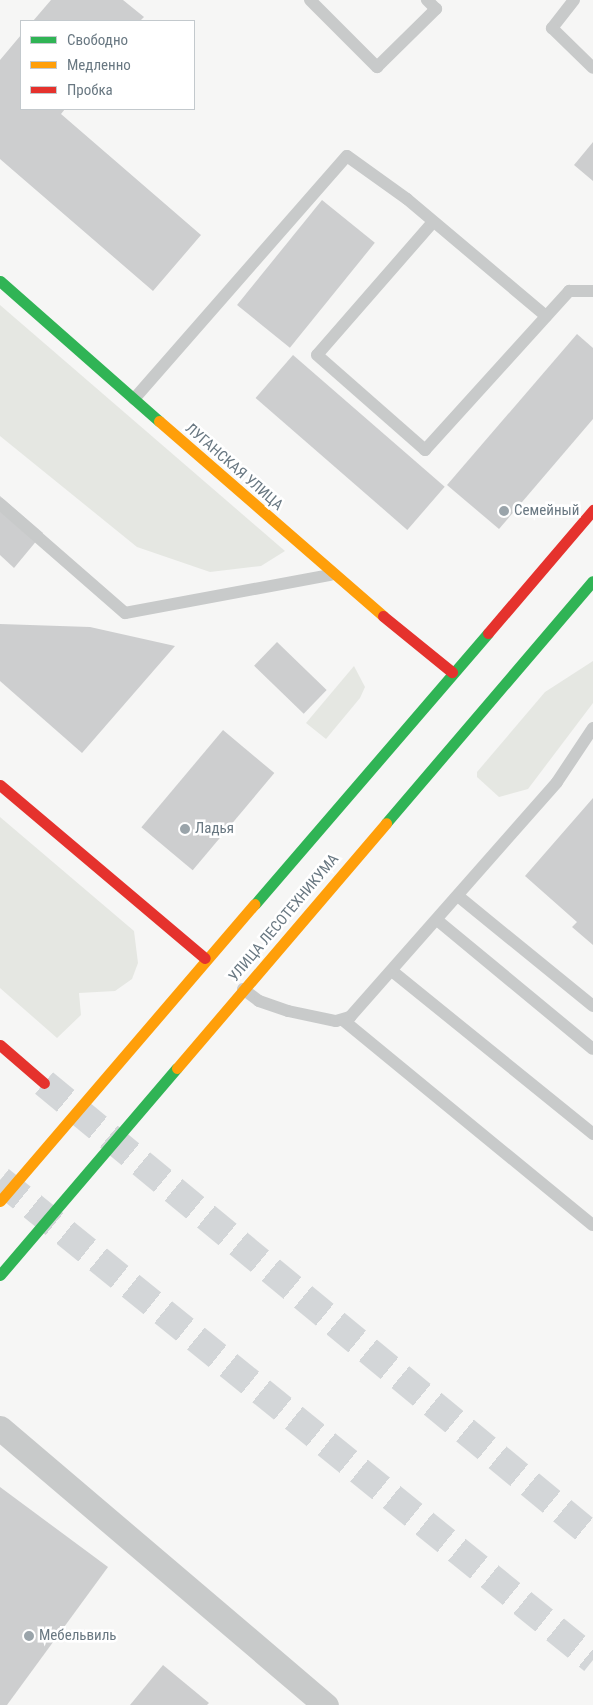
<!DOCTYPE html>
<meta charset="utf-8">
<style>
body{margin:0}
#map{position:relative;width:593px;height:1705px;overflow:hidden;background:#f6f6f5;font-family:"Roboto Condensed",sans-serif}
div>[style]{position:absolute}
.green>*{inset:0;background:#e5e7e2}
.building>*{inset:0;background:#cdcecf;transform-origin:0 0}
.primary-tunnel>*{height:28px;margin-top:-14px;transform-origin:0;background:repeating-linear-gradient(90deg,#d3d6d8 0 28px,transparent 0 42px)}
.lane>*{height:12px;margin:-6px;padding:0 6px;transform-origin:6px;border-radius:6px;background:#c8caca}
.street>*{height:25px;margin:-12.5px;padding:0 12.5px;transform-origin:12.5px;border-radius:12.5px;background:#c8caca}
.fast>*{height:11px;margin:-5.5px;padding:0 5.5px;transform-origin:5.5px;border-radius:5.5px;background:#30b455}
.slow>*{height:11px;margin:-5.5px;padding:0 5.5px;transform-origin:5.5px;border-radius:5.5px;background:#ff9f0a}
.jam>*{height:11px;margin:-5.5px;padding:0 5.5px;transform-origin:5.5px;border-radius:5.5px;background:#e5322d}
.dots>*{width:14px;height:14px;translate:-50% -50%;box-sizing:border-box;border:2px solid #fff;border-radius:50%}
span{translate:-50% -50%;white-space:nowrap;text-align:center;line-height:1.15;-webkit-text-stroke:5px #fff;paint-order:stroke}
.street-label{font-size:15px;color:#697882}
.poi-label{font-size:15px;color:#697882}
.left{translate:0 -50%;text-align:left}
.legend{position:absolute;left:20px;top:20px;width:175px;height:90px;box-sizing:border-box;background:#fff;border:1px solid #c3c9cd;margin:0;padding:6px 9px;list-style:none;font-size:15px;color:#697882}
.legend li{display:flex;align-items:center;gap:10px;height:25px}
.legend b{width:25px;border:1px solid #c3c9cd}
</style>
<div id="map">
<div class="green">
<i style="clip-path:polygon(0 305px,285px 551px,261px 566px,210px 572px,137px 547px,0 436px)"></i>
<i style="clip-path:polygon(593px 661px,593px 703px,528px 789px,499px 797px,477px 777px,477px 772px,545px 692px)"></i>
<i style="clip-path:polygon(354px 666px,365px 687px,360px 698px,326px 739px,306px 723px)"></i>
<i style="clip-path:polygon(0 817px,134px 931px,138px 963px,132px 979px,115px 991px,79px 993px,81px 1015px,57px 1038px,0 988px)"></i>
</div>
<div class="building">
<i style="clip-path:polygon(51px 0,123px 0,144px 17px,140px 21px,33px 21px)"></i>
<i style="clip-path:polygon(21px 35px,21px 109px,65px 109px,61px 114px,201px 235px,153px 291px,0 159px,0 60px)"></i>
<i style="clip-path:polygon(593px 142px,593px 181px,574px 165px)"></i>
<i style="left:322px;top:200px;width:68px;height:135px;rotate:39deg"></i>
<i style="clip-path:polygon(577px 334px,593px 348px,593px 419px,499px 529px,447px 485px)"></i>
<i style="left:293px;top:355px;width:201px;height:57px;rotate:41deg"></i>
<i style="clip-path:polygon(0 496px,43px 533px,14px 568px,0 555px)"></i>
<i style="clip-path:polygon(0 624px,90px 627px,175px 646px,82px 753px,0 681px)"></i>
<i style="left:277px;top:642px;width:69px;height:33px;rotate:44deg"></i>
<i style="left:223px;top:730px;width:67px;height:127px;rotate:40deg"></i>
<i style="clip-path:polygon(593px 798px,593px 945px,572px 927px,577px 922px,525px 876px)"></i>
<i style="clip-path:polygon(0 1487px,108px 1567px,7px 1705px,0 1705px)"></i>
<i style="clip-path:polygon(163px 1665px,209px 1703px,207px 1705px,130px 1705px)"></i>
</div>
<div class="primary-tunnel">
<i style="left:44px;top:1083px;width:712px;rotate:39.53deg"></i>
<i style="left:0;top:1180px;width:763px;rotate:38.99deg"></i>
</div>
<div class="lane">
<i style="left:310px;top:0;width:95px;rotate:45deg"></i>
<i style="left:377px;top:67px;width:83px;rotate:-44.5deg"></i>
<i style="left:436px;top:9px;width:13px;rotate:-135deg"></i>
<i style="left:574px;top:0;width:36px;rotate:128deg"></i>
<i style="left:552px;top:28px;width:57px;rotate:44.3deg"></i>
<i style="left:433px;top:222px;width:176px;rotate:131.1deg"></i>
<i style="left:317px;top:355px;width:144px;rotate:41.3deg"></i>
<i style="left:425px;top:450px;width:215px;rotate:-47.8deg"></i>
<i style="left:569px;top:291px;width:24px"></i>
<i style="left:134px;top:399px;width:323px;rotate:-48.8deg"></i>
<i style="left:347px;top:156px;width:74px;rotate:35.6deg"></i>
<i style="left:407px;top:199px;width:182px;rotate:40.1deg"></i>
<i style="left:0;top:504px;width:166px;rotate:41.1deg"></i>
<i style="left:125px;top:613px;width:209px;rotate:-10.5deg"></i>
<i style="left:458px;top:896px;width:174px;rotate:39.2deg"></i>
<i style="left:437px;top:920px;width:202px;rotate:39.6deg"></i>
<i style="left:392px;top:971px;width:259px;rotate:39deg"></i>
<i style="left:243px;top:989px;width:20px;rotate:37deg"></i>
<i style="left:259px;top:1001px;width:31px;rotate:19deg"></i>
<i style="left:288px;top:1011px;width:49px;rotate:11.8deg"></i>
<i style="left:336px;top:1021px;width:15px;rotate:-16deg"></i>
<i style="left:350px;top:1017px;width:313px;rotate:-48.6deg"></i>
<i style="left:557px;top:782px;width:65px;rotate:-56.3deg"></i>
<i style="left:343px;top:1020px;width:323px;rotate:39.4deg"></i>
</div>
<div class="street">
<i style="left:0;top:1428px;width:428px;rotate:40.4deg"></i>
</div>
<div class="fast">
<i style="left:0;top:281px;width:212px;rotate:41.4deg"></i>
<i style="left:386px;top:823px;width:318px;rotate:-49.5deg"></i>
<i style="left:255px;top:904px;width:357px;rotate:-49.3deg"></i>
<i style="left:0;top:1275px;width:272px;rotate:-49.5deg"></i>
</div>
<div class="slow">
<i style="left:159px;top:421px;width:297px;rotate:41deg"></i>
<i style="left:177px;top:1068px;width:322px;rotate:-49.5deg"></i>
<i style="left:0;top:1201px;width:391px;rotate:-49.4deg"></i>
</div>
<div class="jam">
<i style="left:383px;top:616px;width:89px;rotate:39.1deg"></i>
<i style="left:488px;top:633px;width:162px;rotate:-49.5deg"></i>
<i style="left:0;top:785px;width:268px;rotate:40.2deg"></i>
<i style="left:0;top:1045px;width:58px;rotate:40.8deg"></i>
</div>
<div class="dots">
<i style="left:504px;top:511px;background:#9aa4aa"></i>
<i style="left:185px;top:829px;background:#9aa4aa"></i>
<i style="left:29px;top:1636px;background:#9aa4aa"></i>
</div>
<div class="street-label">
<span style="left:234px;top:467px;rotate:41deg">ЛУГАНСКАЯ УЛИЦА</span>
<span style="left:284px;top:918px;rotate:-50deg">УЛИЦА ЛЕСОТЕХНИКУМА</span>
</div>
<div class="poi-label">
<span class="left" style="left:514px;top:511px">Семейный</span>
<span class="left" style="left:195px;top:829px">Ладья</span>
<span class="left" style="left:39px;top:1636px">Мебельвиль</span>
</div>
<ul class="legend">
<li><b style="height:6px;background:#30b455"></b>Свободно</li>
<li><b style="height:6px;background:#ff9f0a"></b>Медленно</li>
<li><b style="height:6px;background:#e5322d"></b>Пробка</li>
</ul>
</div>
